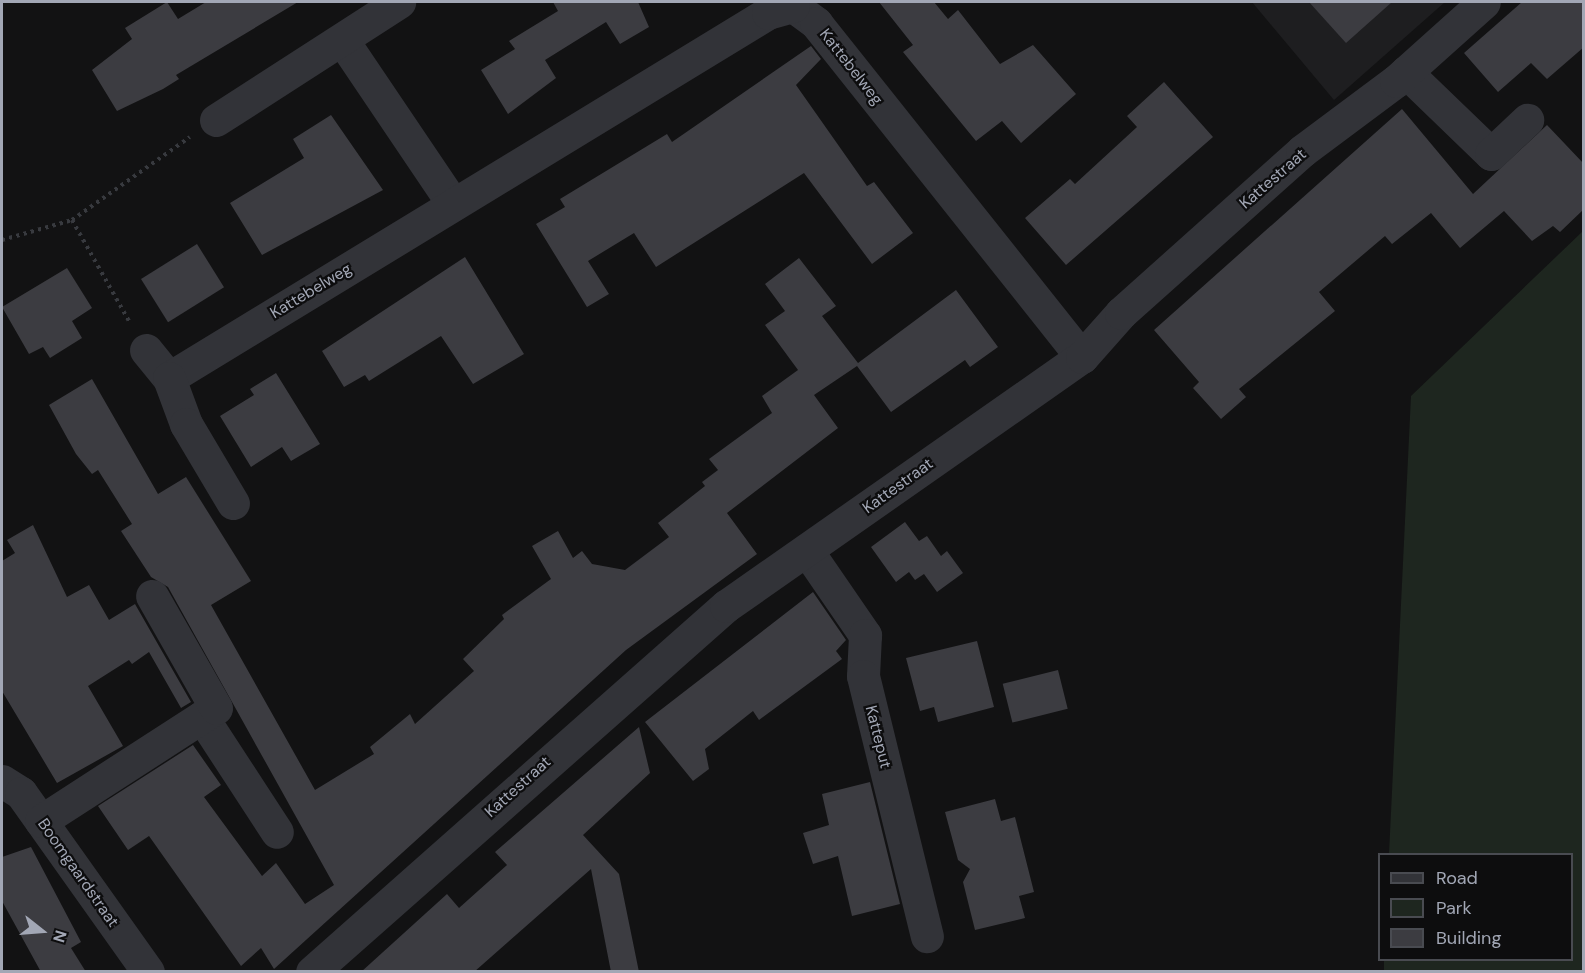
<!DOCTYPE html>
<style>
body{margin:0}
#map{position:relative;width:1585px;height:973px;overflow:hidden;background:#121213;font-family:"DM Sans",sans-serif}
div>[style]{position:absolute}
.built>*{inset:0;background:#1e1e20}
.green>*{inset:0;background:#1e261f}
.building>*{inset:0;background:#3c3c41;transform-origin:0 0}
.path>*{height:4px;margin-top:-2px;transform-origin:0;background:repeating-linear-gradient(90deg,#383a3f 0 3px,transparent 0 7.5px)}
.minor>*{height:33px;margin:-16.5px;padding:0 16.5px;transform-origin:16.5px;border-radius:16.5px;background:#323338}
span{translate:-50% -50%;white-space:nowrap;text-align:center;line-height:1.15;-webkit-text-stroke:4.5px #0d0d0e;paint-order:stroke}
.street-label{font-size:16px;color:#a2a7b5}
.frame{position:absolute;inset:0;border:3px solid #a2a7b5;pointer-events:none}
.legend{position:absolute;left:1378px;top:853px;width:195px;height:108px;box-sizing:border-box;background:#0d0d0e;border:2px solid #494b51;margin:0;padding:8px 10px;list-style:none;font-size:18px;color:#a2a7b5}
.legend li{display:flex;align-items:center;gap:12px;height:30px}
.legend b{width:30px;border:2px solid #494b51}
.north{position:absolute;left:12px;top:901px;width:60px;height:60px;-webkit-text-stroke:4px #0d0d0e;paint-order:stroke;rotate:107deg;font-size:16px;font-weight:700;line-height:24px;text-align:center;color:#a2a7b5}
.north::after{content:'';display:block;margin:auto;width:21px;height:27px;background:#a2a7b5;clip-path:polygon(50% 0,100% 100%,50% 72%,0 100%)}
</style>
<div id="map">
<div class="built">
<i style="clip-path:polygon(1252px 2px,1445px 2px,1334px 100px)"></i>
</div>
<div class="green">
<i style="clip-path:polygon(1583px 231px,1583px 971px,1384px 971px,1384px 960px,1572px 960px,1572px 854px,1389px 854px,1411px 396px)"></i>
</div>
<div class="building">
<i style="clip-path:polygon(167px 2px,178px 19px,206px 2px,298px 2px,176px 75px,179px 79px,163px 89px,117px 111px,92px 70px,132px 39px,125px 28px)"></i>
<i style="clip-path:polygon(553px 2px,638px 2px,649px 27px,620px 44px,606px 22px,545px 60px,556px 78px,508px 114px,481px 70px,515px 49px,509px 41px,558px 11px)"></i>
<i style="clip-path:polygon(879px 2px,934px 2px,948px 19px,958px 10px,1000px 64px,1033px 45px,1076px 94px,1021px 143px,1002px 121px,976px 141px,903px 52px,913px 45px)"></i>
<i style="clip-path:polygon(1309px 2px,1392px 2px,1346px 43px)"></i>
<i style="clip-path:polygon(1522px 2px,1584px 2px,1584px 47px,1547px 79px,1531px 63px,1498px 92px,1464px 53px)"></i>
<i style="clip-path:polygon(811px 46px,821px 59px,796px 85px,867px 186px,874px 182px,913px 233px,872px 264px,804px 173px,656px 267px,634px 233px,588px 261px,609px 294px,587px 307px,536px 224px,565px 207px,560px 199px,667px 134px,672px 142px)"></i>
<i style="clip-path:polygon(1164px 82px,1213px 137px,1066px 265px,1025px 218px,1070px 179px,1075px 184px,1137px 127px,1127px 116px)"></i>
<i style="clip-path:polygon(1402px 109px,1473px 194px,1547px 125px,1584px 164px,1584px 209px,1560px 232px,1553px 226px,1532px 241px,1504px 211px,1460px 248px,1431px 213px,1392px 244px,1385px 236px,1319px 292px,1335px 311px,1239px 389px,1246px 397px,1221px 419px,1193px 388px,1199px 382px,1154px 330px)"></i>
<i style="clip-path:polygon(331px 115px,383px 190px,262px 255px,230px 203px,304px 158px,293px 139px)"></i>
<i style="left:197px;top:244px;width:51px;height:66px;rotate:58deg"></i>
<i style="clip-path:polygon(465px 257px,524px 354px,473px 384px,441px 336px,369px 381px,365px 375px,344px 387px,322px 351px)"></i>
<i style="clip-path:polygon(799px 258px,836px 306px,822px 316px,858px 363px,956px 290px,998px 347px,970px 367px,965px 360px,891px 412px,857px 366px,814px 395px,838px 428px,727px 513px,757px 554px,626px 650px,274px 969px,261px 948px,241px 966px,149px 836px,128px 850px,98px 806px,193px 745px,221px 785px,204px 797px,262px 876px,276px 863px,305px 904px,334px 885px,168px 587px,151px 577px,121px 531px,132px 524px,98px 470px,92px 474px,76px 454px,49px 405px,92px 379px,158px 494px,186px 477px,251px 581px,211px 605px,315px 790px,374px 754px,370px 747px,410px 714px,415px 724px,474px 671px,463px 659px,504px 619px,502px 615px,551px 579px,532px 546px,558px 531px,573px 558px,582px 551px,592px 564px,625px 570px,669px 537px,658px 523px,705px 486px,702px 482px,718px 470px,709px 459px,772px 413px,762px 396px,798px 370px,765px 325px,785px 311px,765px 284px)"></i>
<i style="clip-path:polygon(67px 268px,92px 308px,72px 321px,82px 338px,50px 358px,43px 347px,29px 354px,2px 307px)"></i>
<i style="clip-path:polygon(276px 373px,320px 444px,291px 461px,282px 447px,251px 467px,220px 416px,254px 395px,250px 389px)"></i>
<i style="clip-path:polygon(905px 522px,919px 541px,927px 536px,941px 556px,947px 551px,963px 573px,937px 592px,924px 574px,915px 580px,909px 572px,896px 582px,871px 547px)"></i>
<i style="clip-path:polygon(33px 525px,67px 597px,89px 585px,109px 620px,135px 604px,191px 702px,181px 708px,149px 652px,132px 664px,129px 660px,88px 686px,123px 746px,57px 783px,2px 691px,2px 561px,15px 553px,7px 540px)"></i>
<i style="clip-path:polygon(813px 592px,846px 640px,836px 651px,842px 659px,759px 720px,753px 711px,705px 749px,709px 769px,693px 781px,645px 722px)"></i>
<i style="clip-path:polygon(977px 641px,994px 707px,938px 722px,934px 707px,920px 711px,906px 658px)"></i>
<i style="left:1058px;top:670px;width:40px;height:57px;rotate:76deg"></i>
<i style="clip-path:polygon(639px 727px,650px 773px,583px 835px,619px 874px,639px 972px,611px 972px,591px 869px,474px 972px,361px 972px,447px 894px,459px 908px,507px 865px,495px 852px)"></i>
<i style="clip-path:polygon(870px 782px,900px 904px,852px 916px,838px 856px,813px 864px,803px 833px,829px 825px,822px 794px)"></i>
<i style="clip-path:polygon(995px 799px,1001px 821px,1015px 817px,1034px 892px,1019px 896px,1025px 918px,975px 930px,963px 882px,970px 869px,958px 860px,945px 812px)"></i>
<i style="clip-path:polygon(31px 847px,81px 942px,71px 948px,86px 972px,41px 972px,2px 901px,2px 857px)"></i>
</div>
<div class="path">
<i style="left:72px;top:220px;width:116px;rotate:60.6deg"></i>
<i style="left:2px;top:240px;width:73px;rotate:-15.9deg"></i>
<i style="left:72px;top:220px;width:144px;rotate:-35.1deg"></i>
</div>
<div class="minor">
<i style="left:793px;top:6px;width:29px;rotate:36deg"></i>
<i style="left:816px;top:23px;width:427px;rotate:51.5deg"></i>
<i style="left:343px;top:41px;width:197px;rotate:56deg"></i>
<i style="left:1406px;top:72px;width:118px;rotate:44deg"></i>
<i style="left:1491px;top:154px;width:50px;rotate:-43.4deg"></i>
<i style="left:216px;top:120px;width:218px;rotate:-32.8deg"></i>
<i style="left:146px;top:350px;width:36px;rotate:51deg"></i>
<i style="left:169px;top:378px;width:701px;rotate:-31.36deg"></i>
<i style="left:768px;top:13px;width:26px;rotate:-16deg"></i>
<i style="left:169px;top:378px;width:49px;rotate:69.7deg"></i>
<i style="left:186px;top:424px;width:92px;rotate:59.3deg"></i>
<i style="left:808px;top:552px;width:101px;rotate:55.5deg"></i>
<i style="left:865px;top:635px;width:41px;rotate:92.8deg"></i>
<i style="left:863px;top:676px;width:268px;rotate:76.2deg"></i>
<i style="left:202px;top:717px;width:137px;rotate:56.9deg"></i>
<i style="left:2px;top:781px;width:22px;rotate:32deg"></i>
<i style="left:21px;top:793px;width:219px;rotate:54.6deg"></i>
<i style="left:41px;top:821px;width:208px;rotate:-32.9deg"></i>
<i style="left:216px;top:708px;width:129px;rotate:-119.7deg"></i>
<i style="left:312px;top:972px;width:553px;rotate:-41.48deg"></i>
<i style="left:726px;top:606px;width:434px;rotate:-35deg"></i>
<i style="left:1082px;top:357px;width:59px;rotate:-48.4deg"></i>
<i style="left:1121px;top:313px;width:243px;rotate:-41.8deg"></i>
<i style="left:1302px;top:151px;width:117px;rotate:-36.7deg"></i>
<i style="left:1396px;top:81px;width:118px;rotate:-41.9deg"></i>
</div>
<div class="street-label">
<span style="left:851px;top:67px;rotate:52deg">Kattebelweg</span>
<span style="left:1273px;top:179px;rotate:-41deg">Kattestraat</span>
<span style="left:311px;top:291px;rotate:-31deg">Kattebelweg</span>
<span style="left:898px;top:486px;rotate:-36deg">Kattestraat</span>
<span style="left:878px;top:737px;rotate:76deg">Katteput</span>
<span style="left:518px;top:787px;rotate:-42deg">Kattestraat</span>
<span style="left:78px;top:873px;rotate:55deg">Boomgaardstraat</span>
</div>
<div class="frame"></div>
<ul class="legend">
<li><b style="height:8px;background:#323338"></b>Road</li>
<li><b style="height:16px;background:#1e261f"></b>Park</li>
<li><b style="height:16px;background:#3c3c41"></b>Building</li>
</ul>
<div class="north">N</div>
</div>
